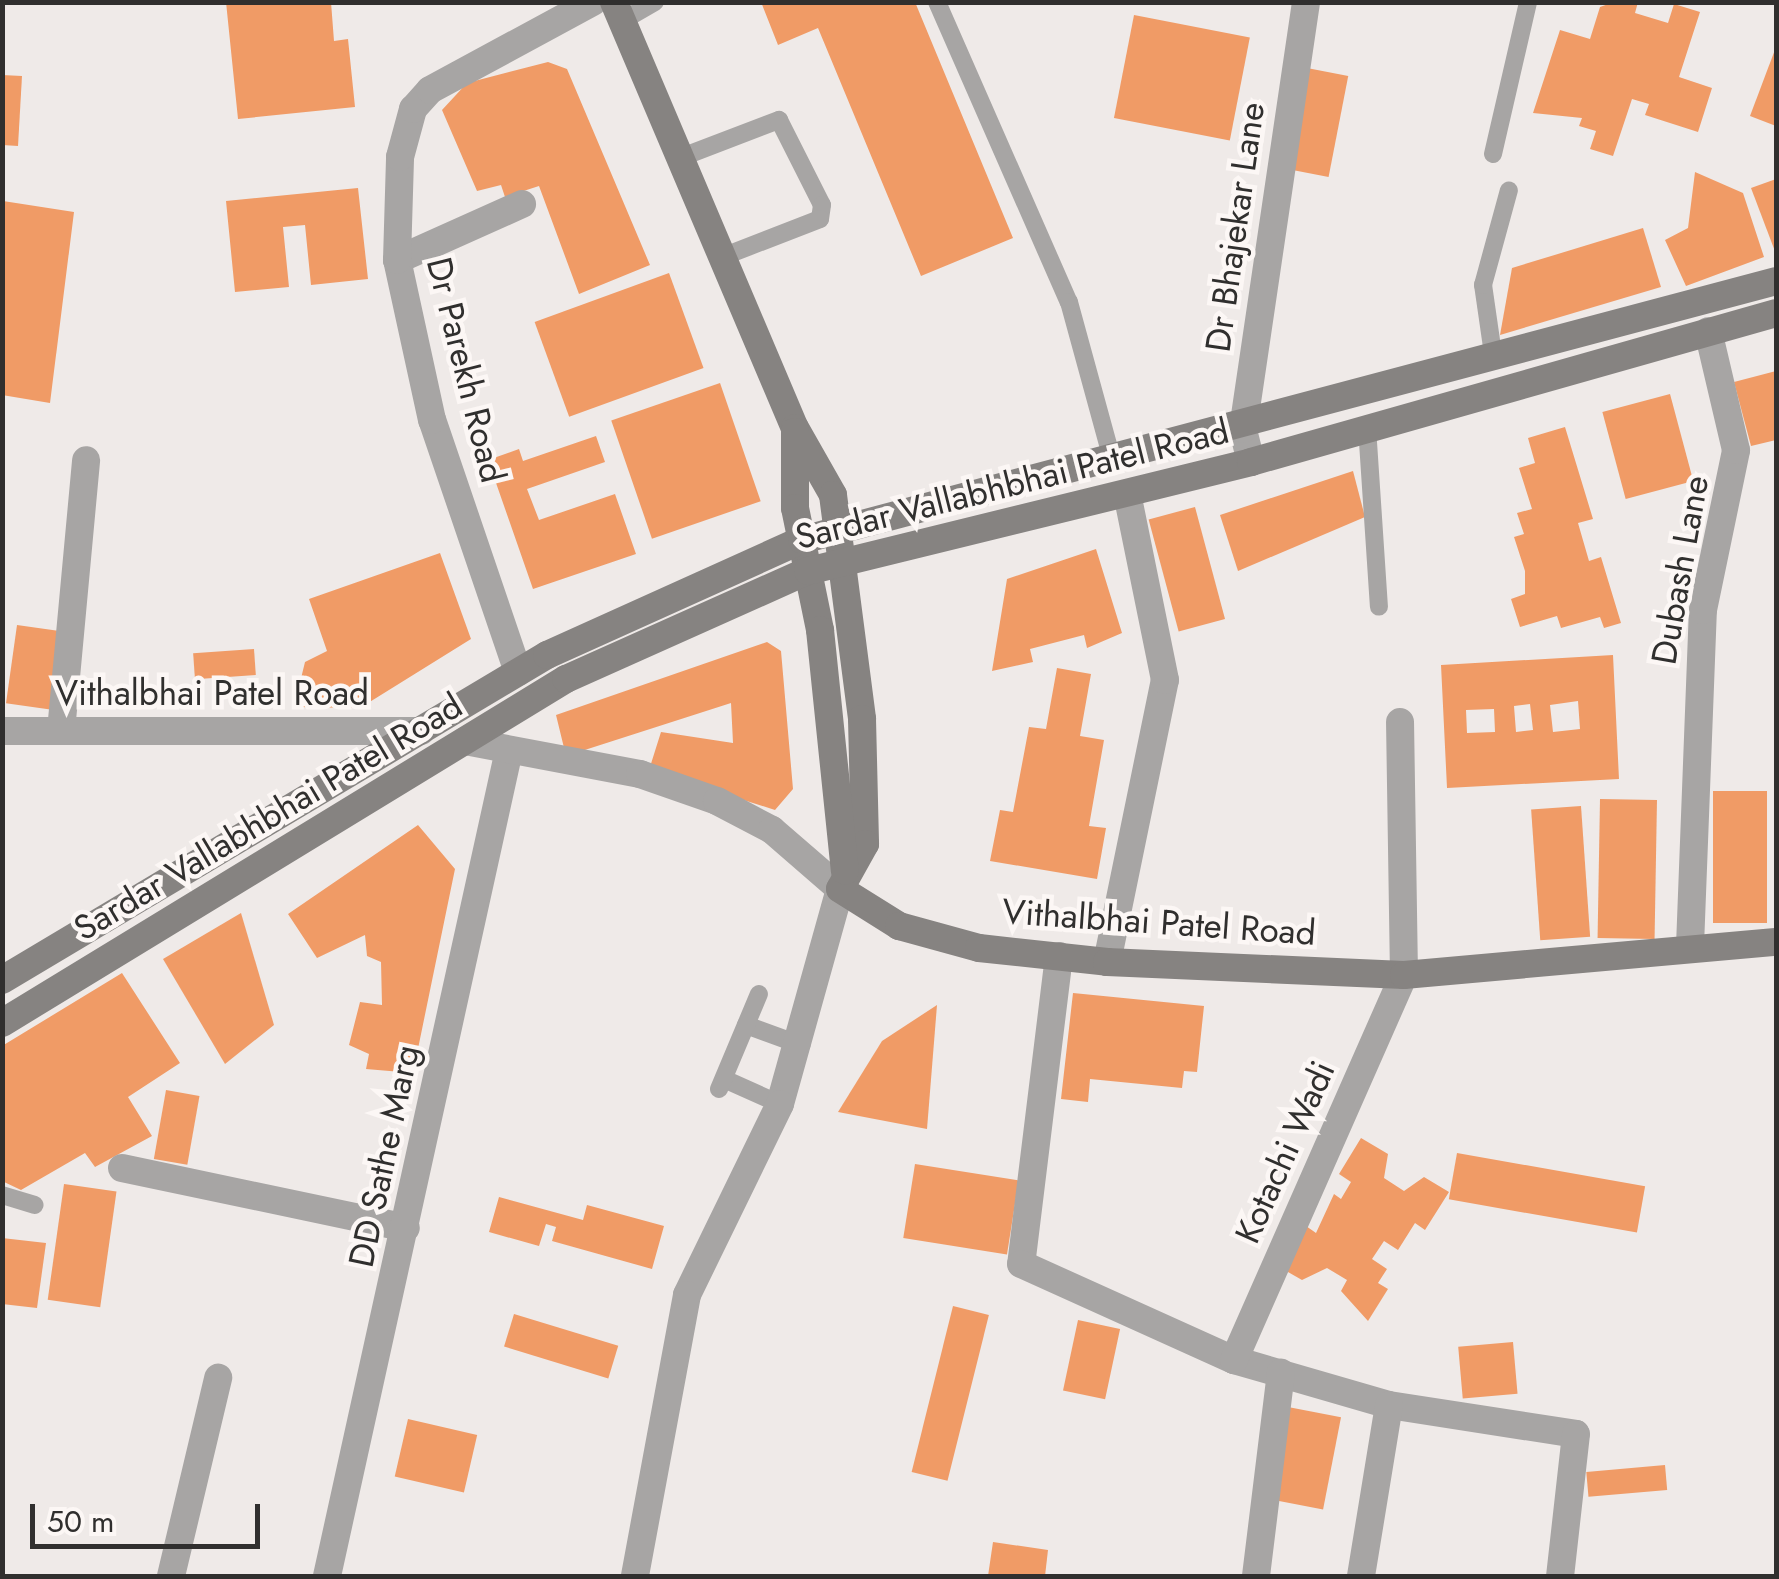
<!DOCTYPE html>
<style>
body{margin:0}
#map{position:relative;width:1779px;height:1579px;overflow:hidden;background:#efeae8;font-family:Jost,sans-serif}
div>[style]{position:absolute}
.building>*{inset:0;background:#f09b66;transform-origin:0 0}
.service>*{height:18px;margin:-9px;padding:0 9px;transform-origin:9px;border-radius:9px;background:#a7a5a4}
.minor>*{height:28px;margin:-14px;padding:0 14px;transform-origin:14px;border-radius:14px;background:#a7a5a4}
.tertiary>*{height:28px;margin:-14px;padding:0 14px;transform-origin:14px;border-radius:14px;background:#a7a5a4}
.secondary>*{height:28px;margin:-14px;padding:0 14px;transform-origin:14px;border-radius:14px;background:#868381}
span{translate:-50% -50%;white-space:nowrap;text-align:center;line-height:1.15;-webkit-text-stroke:9px #fcf7f5;paint-order:stroke}
.street-label{font-size:35px;color:#302f2e}
.frame{position:absolute;inset:0;border:5px solid #302f2e;pointer-events:none}
.scale{position:absolute;left:30px;top:1504px;width:230px;height:45px;box-sizing:border-box;border:5px solid #302f2e;border-top:0;padding-left:12px;font-size:30px;line-height:35px;white-space:nowrap;color:#302f2e;-webkit-text-stroke:8px #fcf7f5;paint-order:stroke}
</style>
<div id="map">
<div class="building">
<i style="clip-path:polygon(226px 2px,331px 2px,334px 41px,348px 39px,355px 107px,238px 119px)"></i>
<i style="clip-path:polygon(761px 2px,915px 2px,1013px 238px,921px 276px,818px 28px,778px 45px)"></i>
<i style="clip-path:polygon(1614px 2px,1638px 2px,1635px 13px,1668px 23px,1674px 4px,1700px 12px,1679px 77px,1712px 88px,1698px 132px,1645px 115px,1649px 104px,1632px 99px,1613px 156px,1590px 149px,1596px 131px,1579px 126px,1582px 118px,1533px 113px,1560px 30px,1590px 39px,1600px 7px)"></i>
<i style="left:1134px;top:15px;width:118px;height:105px;rotate:11deg"></i>
<i style="clip-path:polygon(1776px 47px,1776px 126px,1750px 116px)"></i>
<i style="clip-path:polygon(548px 62px,567px 69px,650px 265px,579px 294px,539px 186px,505px 197px,501px 185px,477px 191px,442px 110px,467px 83px)"></i>
<i style="left:1307px;top:68px;width:42px;height:103px;rotate:11deg"></i>
<i style="clip-path:polygon(2px 75px,22px 76px,18px 146px,2px 145px)"></i>
<i style="clip-path:polygon(1695px 172px,1743px 193px,1764px 257px,1686px 286px,1665px 240px,1688px 228px)"></i>
<i style="clip-path:polygon(1776px 179px,1776px 254px,1751px 188px)"></i>
<i style="clip-path:polygon(358px 188px,368px 279px,311px 285px,305px 225px,283px 227px,289px 287px,235px 292px,226px 201px)"></i>
<i style="clip-path:polygon(3px 201px,74px 212px,50px 403px,2px 395px)"></i>
<i style="clip-path:polygon(1643px 228px,1661px 287px,1500px 335px,1512px 268px)"></i>
<i style="left:669px;top:273px;width:101px;height:143px;rotate:70deg"></i>
<i style="clip-path:polygon(1776px 371px,1776px 440px,1751px 446px,1734px 382px)"></i>
<i style="left:720px;top:383px;width:125px;height:115px;rotate:71deg"></i>
<i style="left:1670px;top:394px;width:90px;height:70px;rotate:75deg"></i>
<i style="clip-path:polygon(1565px 427px,1593px 519px,1578px 523px,1589px 561px,1601px 557px,1621px 623px,1604px 628px,1600px 617px,1561px 628px,1557px 616px,1520px 627px,1511px 599px,1525px 594px,1525px 571px,1514px 537px,1524px 534px,1517px 513px,1532px 509px,1519px 468px,1535px 463px,1528px 438px)"></i>
<i style="clip-path:polygon(596px 436px,605px 462px,527px 489px,539px 520px,615px 494px,636px 554px,533px 589px,488px 460px,519px 449px,523px 461px)"></i>
<i style="clip-path:polygon(1353px 471px,1365px 517px,1238px 571px,1220px 515px)"></i>
<i style="left:1195px;top:507px;width:116px;height:48px;rotate:75deg"></i>
<i style="clip-path:polygon(1096px 549px,1122px 633px,1087px 648px,1084px 635px,1030px 649px,1033px 662px,992px 671px,1007px 579px)"></i>
<i style="clip-path:polygon(440px 553px,471px 639px,360px 708px,294px 707px,305px 662px,327px 651px,309px 599px)"></i>
<i style="left:17px;top:625px;width:50px;height:79px;rotate:8deg"></i>
<i style="clip-path:polygon(767px 642px,781px 651px,793px 789px,775px 810px,649px 770px,661px 732px,733px 743px,731px 703px,566px 756px,556px 715px)"></i>
<i style="left:254px;top:649px;width:26px;height:61px;rotate:86deg"></i>
<i style="clip-path:polygon(evenodd,1613px 655px,1619px 779px,1447px 788px,1441px 665px,1613px 655px,1578px 701px,1580px 729px,1553px 732px,1550px 705px,1578px 701px,1613px 655px,1530px 704px,1533px 730px,1516px 732px,1514px 706px,1530px 704px,1613px 655px,1494px 709px,1495px 732px,1467px 733px,1466px 710px,1494px 709px)"></i>
<i style="clip-path:polygon(1057px 668px,1091px 674px,1080px 736px,1104px 740px,1089px 826px,1106px 828px,1097px 879px,990px 861px,1000px 810px,1013px 812px,1029px 727px,1046px 729px)"></i>
<i style="left:1713px;top:791px;width:54px;height:132px"></i>
<i style="left:1600px;top:799px;width:57px;height:139px;rotate:1deg"></i>
<i style="left:1581px;top:806px;width:131px;height:50px;rotate:86deg"></i>
<i style="clip-path:polygon(418px 825px,455px 869px,413px 1073px,366px 1069px,369px 1054px,349px 1045px,360px 1002px,382px 1005px,381px 962px,367px 956px,365px 935px,317px 958px,288px 914px)"></i>
<i style="clip-path:polygon(241px 913px,274px 1025px,225px 1064px,163px 959px)"></i>
<i style="clip-path:polygon(122px 973px,180px 1063px,128px 1097px,152px 1136px,95px 1167px,85px 1153px,21px 1190px,2px 1181px,2px 1046px)"></i>
<i style="clip-path:polygon(1073px 993px,1204px 1006px,1197px 1072px,1184px 1071px,1182px 1088px,1090px 1079px,1088px 1102px,1061px 1099px)"></i>
<i style="clip-path:polygon(937px 1005px,927px 1129px,838px 1112px,882px 1041px)"></i>
<i style="left:166px;top:1090px;width:34px;height:70px;rotate:10deg"></i>
<i style="clip-path:polygon(1361px 1138px,1388px 1154px,1384px 1178px,1404px 1191px,1424px 1177px,1449px 1192px,1425px 1230px,1415px 1223px,1398px 1250px,1384px 1241px,1372px 1259px,1387px 1269px,1378px 1283px,1388px 1289px,1368px 1321px,1341px 1291px,1347px 1280px,1327px 1268px,1302px 1280px,1281px 1268px,1306px 1226px,1316px 1233px,1334px 1194px,1341px 1199px,1351px 1182px,1339px 1174px)"></i>
<i style="left:1457px;top:1153px;width:191px;height:47px;rotate:10deg"></i>
<i style="left:915px;top:1164px;width:105px;height:75px;rotate:9deg"></i>
<i style="left:64px;top:1184px;width:53px;height:117px;rotate:8deg"></i>
<i style="clip-path:polygon(499px 1197px,583px 1220px,587px 1205px,664px 1226px,652px 1269px,552px 1241px,556px 1227px,546px 1224px,539px 1246px,489px 1232px)"></i>
<i style="clip-path:polygon(2px 1238px,46px 1243px,37px 1308px,2px 1304px)"></i>
<i style="left:953px;top:1306px;width:37px;height:171px;rotate:14deg"></i>
<i style="left:514px;top:1314px;width:109px;height:34px;rotate:17deg"></i>
<i style="left:1078px;top:1320px;width:43px;height:72px;rotate:12deg"></i>
<i style="left:1513px;top:1342px;width:52px;height:55px;rotate:85deg"></i>
<i style="left:1288px;top:1407px;width:54px;height:94px;rotate:11deg"></i>
<i style="left:408px;top:1419px;width:71px;height:59px;rotate:13deg"></i>
<i style="left:1665px;top:1465px;width:25px;height:79px;rotate:85deg"></i>
<i style="clip-path:polygon(993px 1542px,1048px 1550px,1045px 1576px,988px 1576px)"></i>
</div>
<div class="service">
<i style="left:937px;top:2px;width:328px;rotate:66.3deg"></i>
<i style="left:1069px;top:302px;width:163px;rotate:74.7deg"></i>
<i style="left:622px;top:21px;width:38px;rotate:-30deg"></i>
<i style="left:1493px;top:154px;width:156px;rotate:-77deg"></i>
<i style="left:682px;top:157px;width:104px;rotate:-20.9deg"></i>
<i style="left:779px;top:120px;width:95px;rotate:63.2deg"></i>
<i style="left:822px;top:205px;width:14px;rotate:98deg"></i>
<i style="left:820px;top:219px;width:100px;rotate:158.8deg"></i>
<i style="left:1493px;top:354px;width:70px;rotate:-98.2deg"></i>
<i style="left:1483px;top:285px;width:98px;rotate:-74.7deg"></i>
<i style="left:1367px;top:427px;width:180px;rotate:86.2deg"></i>
<i style="left:746px;top:1025px;width:59px;rotate:20deg"></i>
<i style="left:724px;top:1079px;width:61px;rotate:24.1deg"></i>
<i style="left:719px;top:1089px;width:103px;rotate:-67.2deg"></i>
<i style="left:2px;top:1195px;width:34px;rotate:17deg"></i>
</div>
<div class="minor">
<i style="left:397px;top:260px;width:137px;rotate:-24.1deg"></i>
<i style="left:1251px;top:462px;width:34px;rotate:-104deg"></i>
<i style="left:1243px;top:429px;width:432px;rotate:-81.6deg"></i>
<i style="left:518px;top:672px;width:266px;rotate:-108.8deg"></i>
<i style="left:432px;top:420px;width:164px;rotate:-102.3deg"></i>
<i style="left:397px;top:260px;width:103px;rotate:-88.3deg"></i>
<i style="left:400px;top:157px;width:50px;rotate:-74.8deg"></i>
<i style="left:413px;top:109px;width:25px;rotate:-48deg"></i>
<i style="left:430px;top:90px;width:185px;rotate:-28.4deg"></i>
<i style="left:61px;top:731px;width:272px;rotate:-84.7deg"></i>
<i style="left:1690px;top:946px;width:336px;rotate:-87.8deg"></i>
<i style="left:1703px;top:610px;width:163px;rotate:-78.3deg"></i>
<i style="left:1736px;top:450px;width:122px;rotate:-103.2deg"></i>
<i style="left:1059px;top:956px;width:310px;rotate:97deg"></i>
<i style="left:1021px;top:1264px;width:234px;rotate:24.3deg"></i>
<i style="left:1234px;top:1360px;width:161px;rotate:16.2deg"></i>
<i style="left:1389px;top:1405px;width:189px;rotate:8.8deg"></i>
<i style="left:1576px;top:1434px;width:143px;rotate:96.4deg"></i>
<i style="left:1107px;top:962px;width:288px;rotate:-78.4deg"></i>
<i style="left:1165px;top:680px;width:190px;rotate:-101.5deg"></i>
<i style="left:122px;top:1168px;width:290px;rotate:11.9deg"></i>
<i style="left:1234px;top:1360px;width:421px;rotate:-66.2deg"></i>
<i style="left:1404px;top:975px;width:253px;rotate:-90.9deg"></i>
<i style="left:171px;top:1576px;width:204px;rotate:-76.6deg"></i>
<i style="left:327px;top:1576px;width:846px;rotate:-77.57deg"></i>
<i style="left:1256px;top:1576px;width:205px;rotate:-83deg"></i>
<i style="left:1361px;top:1576px;width:173px;rotate:-80.7deg"></i>
</div>
<div class="tertiary">
<i style="left:2px;top:731px;width:419px"></i>
<i style="left:465px;top:741px;width:178px;rotate:10.7deg"></i>
<i style="left:640px;top:774px;width:82px;rotate:19.3deg"></i>
<i style="left:717px;top:801px;width:62px;rotate:27.8deg"></i>
<i style="left:772px;top:830px;width:90px;rotate:40.9deg"></i>
<i style="left:840px;top:889px;width:223px;rotate:105.6deg"></i>
<i style="left:780px;top:1104px;width:212px;rotate:116deg"></i>
<i style="left:687px;top:1295px;width:286px;rotate:100.5deg"></i>
</div>
<div class="secondary">
<i style="left:614px;top:2px;width:463px;rotate:67deg"></i>
<i style="left:795px;top:428px;width:77px;rotate:60.4deg"></i>
<i style="left:833px;top:495px;width:226px;rotate:82.6deg"></i>
<i style="left:862px;top:719px;width:125px;rotate:88.6deg"></i>
<i style="left:865px;top:844px;width:51px;rotate:119.1deg"></i>
<i style="left:840px;top:889px;width:70px;rotate:32.1deg"></i>
<i style="left:899px;top:926px;width:83px;rotate:15.4deg"></i>
<i style="left:979px;top:948px;width:129px;rotate:6.2deg"></i>
<i style="left:1107px;top:962px;width:297px;rotate:2.5deg"></i>
<i style="left:1404px;top:975px;width:373px;rotate:-5.1deg"></i>
<i style="left:795px;top:432px;width:76px;rotate:90deg"></i>
<i style="left:795px;top:508px;width:125px;rotate:78.4deg"></i>
<i style="left:820px;top:630px;width:242px;rotate:84.1deg"></i>
<i style="left:2px;top:980px;width:635px;rotate:-30.81deg"></i>
<i style="left:547px;top:655px;width:280px;rotate:-24.3deg"></i>
<i style="left:802px;top:540px;width:1008px;rotate:-14.89deg"></i>
<i style="left:2px;top:1023px;width:661px;rotate:-31.38deg"></i>
<i style="left:566px;top:679px;width:265px;rotate:-24.1deg"></i>
<i style="left:808px;top:571px;width:456px;rotate:-13.8deg"></i>
<i style="left:1251px;top:462px;width:546px;rotate:-15.84deg"></i>
</div>
<div class="street-label">
<span style="left:1235px;top:227px;rotate:-82deg">Dr Bhajekar Lane</span>
<span style="left:466px;top:370px;rotate:76deg">Dr Parekh Road</span>
<span style="left:1012px;top:484px;rotate:-14deg">Sardar Vallabhbhai Patel Road</span>
<span style="left:1680px;top:570px;rotate:-80deg">Dubash Lane</span>
<span style="left:212px;top:693px">Vithalbhai Patel Road</span>
<span style="left:268px;top:817px;rotate:-31deg">Sardar Vallabhbhai Patel Road</span>
<span style="left:1159px;top:922px;rotate:4deg">Vithalbhai Patel Road</span>
<span style="left:1285px;top:1152px;rotate:-66deg">Kotachi Wadi</span>
<span style="left:384px;top:1156px;rotate:-78deg">DD Sathe Marg</span>
</div>
<div class="frame"></div>
<div class="scale">50 m</div>
</div>
